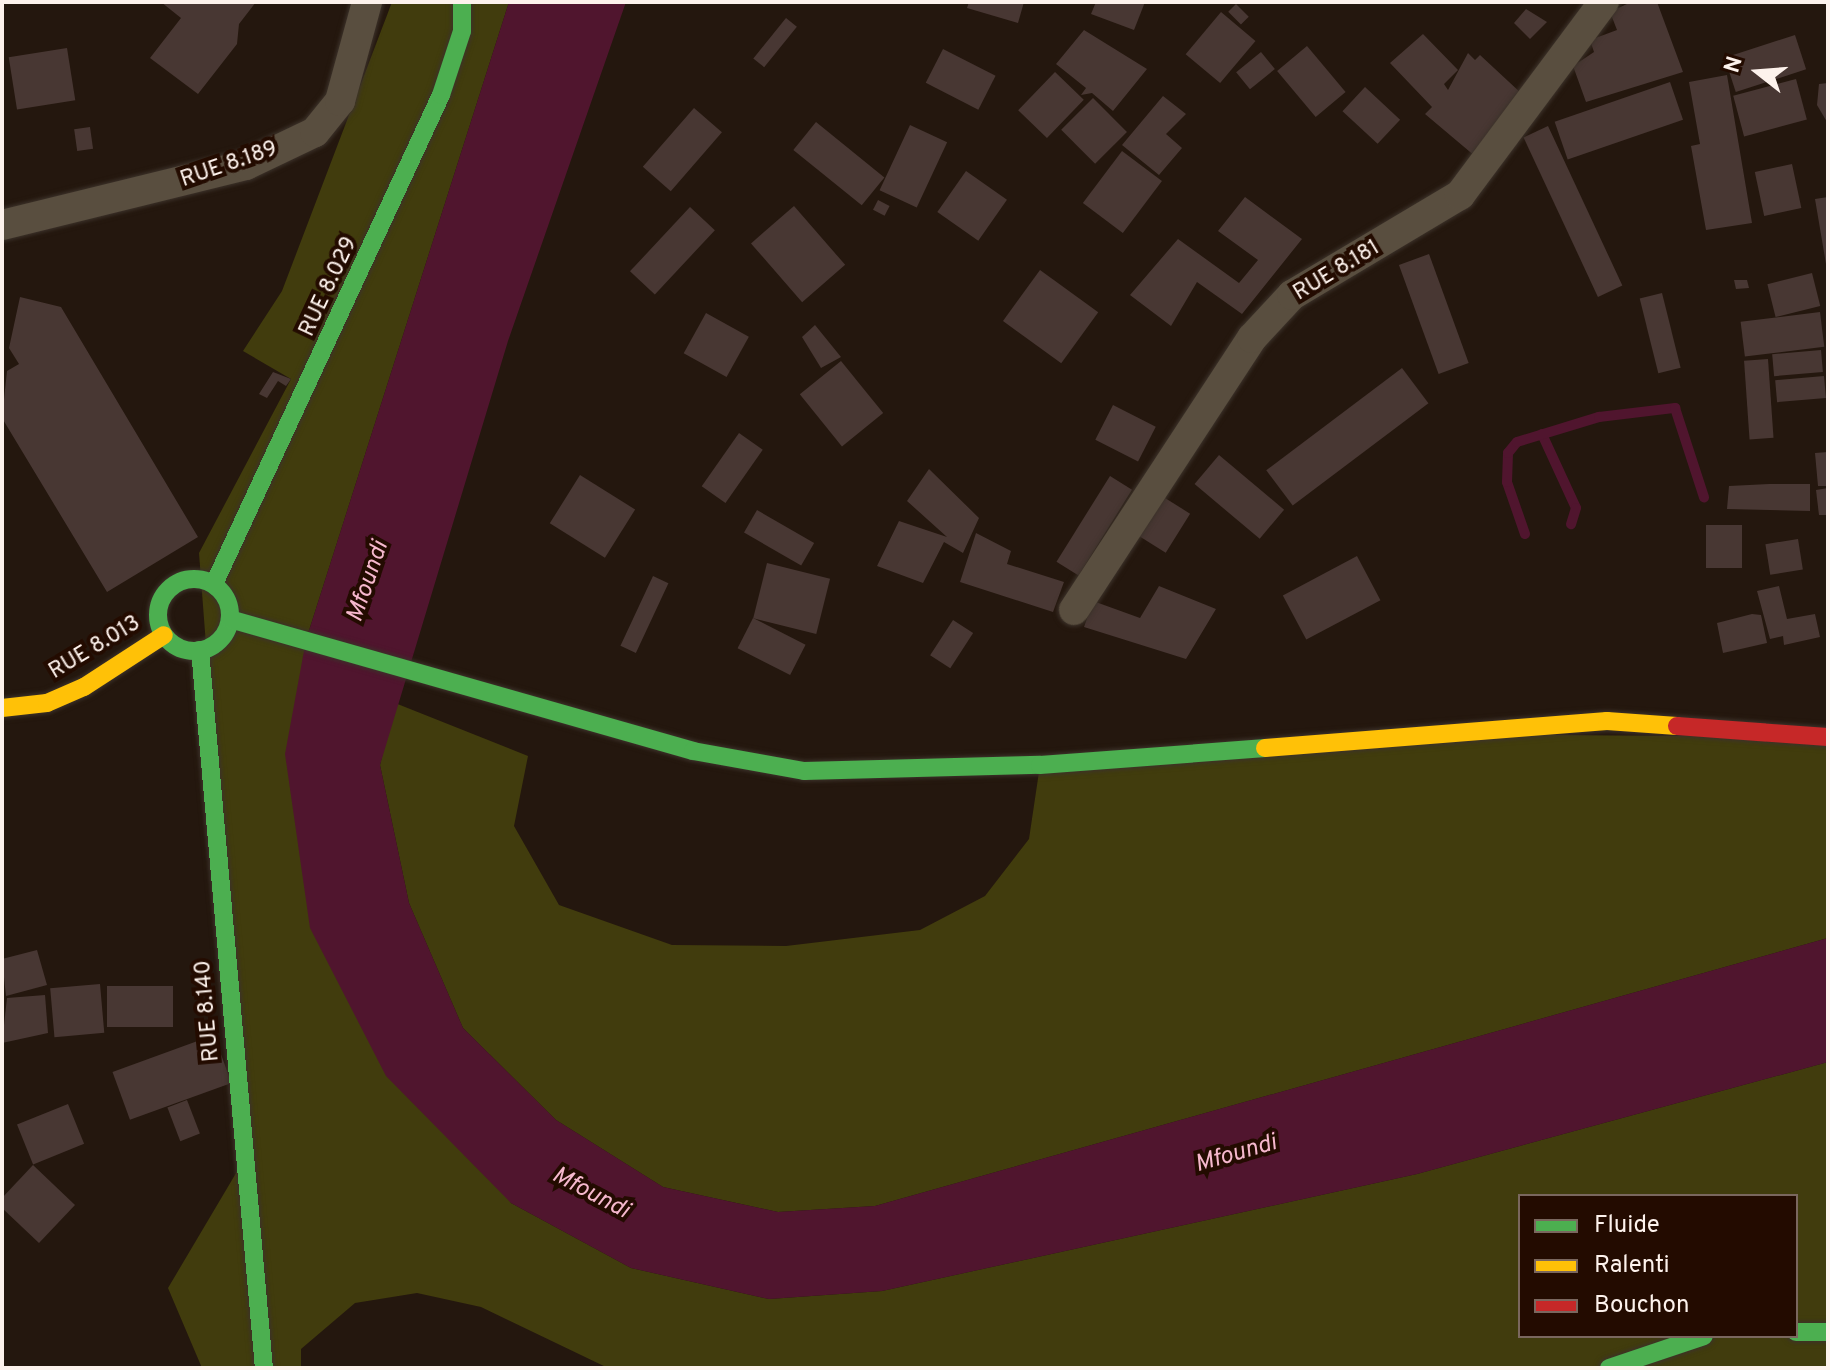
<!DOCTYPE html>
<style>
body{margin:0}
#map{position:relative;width:1830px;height:1370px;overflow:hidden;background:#24170e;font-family:Overpass,sans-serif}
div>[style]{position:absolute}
.green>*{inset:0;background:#413c0d}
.water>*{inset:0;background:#50152e}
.stream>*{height:10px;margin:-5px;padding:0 5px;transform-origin:5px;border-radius:5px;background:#50152e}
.building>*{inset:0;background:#483733;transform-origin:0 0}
.roads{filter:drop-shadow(0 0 2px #3c322a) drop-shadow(0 0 2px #3c322a)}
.street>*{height:30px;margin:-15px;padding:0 15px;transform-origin:15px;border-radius:15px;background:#594e3f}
.fast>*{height:18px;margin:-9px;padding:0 9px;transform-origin:9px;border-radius:9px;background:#4caf50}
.fast>.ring{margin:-9px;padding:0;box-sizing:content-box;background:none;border:18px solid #4caf50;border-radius:50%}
.slow>*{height:18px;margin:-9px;padding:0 9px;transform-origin:9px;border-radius:9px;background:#ffc107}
.jam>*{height:18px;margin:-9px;padding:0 9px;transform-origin:9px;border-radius:9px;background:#c62828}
span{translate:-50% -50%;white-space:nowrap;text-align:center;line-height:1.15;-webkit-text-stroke:8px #230b00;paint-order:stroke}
.street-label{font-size:22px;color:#fdf2ec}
.water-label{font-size:24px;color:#f6b8cd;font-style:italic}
.frame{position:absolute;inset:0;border:4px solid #fdf2ec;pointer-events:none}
.legend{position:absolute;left:1518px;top:1194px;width:280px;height:144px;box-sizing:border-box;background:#230b00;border:2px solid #7a675e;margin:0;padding:10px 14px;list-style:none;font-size:24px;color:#fdf2ec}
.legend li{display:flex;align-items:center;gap:16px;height:40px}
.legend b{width:40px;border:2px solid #7a675e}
.north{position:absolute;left:1718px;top:32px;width:80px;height:80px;-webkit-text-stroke:6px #230b00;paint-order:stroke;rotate:287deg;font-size:22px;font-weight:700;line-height:32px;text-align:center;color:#fdf2ec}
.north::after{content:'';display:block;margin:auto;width:28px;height:36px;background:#fdf2ec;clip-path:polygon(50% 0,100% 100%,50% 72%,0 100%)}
</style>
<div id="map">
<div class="green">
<i style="clip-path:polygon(evenodd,392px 2px,509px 2px,306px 640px,511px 1203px,631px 1268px,769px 1299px,882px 1291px,1417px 1174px,1828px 1062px,1828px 1368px,608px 1368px,481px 1307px,417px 1293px,355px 1303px,301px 1349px,301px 1368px,202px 1368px,168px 1288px,245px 1158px,199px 553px,291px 379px,243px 351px,282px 291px,392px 2px,1520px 1196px,1796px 1196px,1796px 1336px,1520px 1336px,1520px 1196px)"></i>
<i style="clip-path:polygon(395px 703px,528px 756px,514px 826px,559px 905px,672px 945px,786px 946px,920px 930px,985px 896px,1029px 839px,1040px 765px,1400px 734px,1828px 737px,1828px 938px,875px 1206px,778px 1212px,663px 1187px,556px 1120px,463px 1028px,409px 903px,380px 765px)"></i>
</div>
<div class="water">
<i style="clip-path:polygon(509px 2px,626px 2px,508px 341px,380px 765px,409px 903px,463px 1028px,556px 1120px,663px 1187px,778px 1212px,875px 1206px,1828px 938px,1828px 1062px,1417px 1174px,882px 1291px,769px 1299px,631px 1268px,511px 1203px,386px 1076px,310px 928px,285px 754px,306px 640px)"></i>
</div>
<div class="stream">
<i style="left:1542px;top:434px;width:81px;rotate:65.3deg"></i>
<i style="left:1576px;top:508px;width:17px;rotate:107deg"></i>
<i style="left:1525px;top:534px;width:55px;rotate:-109.1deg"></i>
<i style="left:1507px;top:482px;width:29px;rotate:-88deg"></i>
<i style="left:1508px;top:453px;width:14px;rotate:-51deg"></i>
<i style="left:1517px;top:442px;width:86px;rotate:-17deg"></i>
<i style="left:1599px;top:417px;width:77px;rotate:-6.8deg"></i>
<i style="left:1675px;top:408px;width:94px;rotate:72deg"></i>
</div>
<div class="building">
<i style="clip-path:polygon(161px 2px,256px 2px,239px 24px,237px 44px,198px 94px,150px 58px,181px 18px)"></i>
<i style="clip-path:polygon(969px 2px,1024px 2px,1018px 23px,967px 8px)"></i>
<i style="clip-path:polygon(1096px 2px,1145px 2px,1134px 30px,1091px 14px)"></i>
<i style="clip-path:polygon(1631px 2px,1657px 2px,1683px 72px,1586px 102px,1573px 66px,1594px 52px,1590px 40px,1617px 30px,1610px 12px)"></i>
<i style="left:1236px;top:4px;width:18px;height:11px;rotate:45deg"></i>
<i style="clip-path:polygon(1526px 9px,1547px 22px,1530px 39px,1514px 23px)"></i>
<i style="left:1221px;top:12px;width:45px;height:55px;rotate:40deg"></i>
<i style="left:786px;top:18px;width:14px;height:52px;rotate:39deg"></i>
<i style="clip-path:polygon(1084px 30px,1147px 69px,1113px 111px,1092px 93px,1081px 95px,1086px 88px,1056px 64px)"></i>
<i style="clip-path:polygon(1423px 34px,1458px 70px,1444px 84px,1448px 90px,1468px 53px,1475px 60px,1480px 55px,1522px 94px,1476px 157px,1425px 114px,1432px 107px,1390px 63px)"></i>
<i style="left:1795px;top:35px;width:36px;height:74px;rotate:72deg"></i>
<i style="left:1307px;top:46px;width:60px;height:39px;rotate:50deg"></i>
<i style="left:67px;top:48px;width:53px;height:59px;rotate:81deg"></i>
<i style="left:943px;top:49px;width:59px;height:38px;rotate:27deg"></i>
<i style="left:1261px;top:52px;width:22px;height:32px;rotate:51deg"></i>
<i style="left:1055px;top:72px;width:40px;height:53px;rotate:44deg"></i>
<i style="clip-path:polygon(1727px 75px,1752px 223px,1706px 230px,1691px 146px,1700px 144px,1689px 82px)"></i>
<i style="left:1796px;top:79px;width:42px;height:65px;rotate:75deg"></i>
<i style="left:1670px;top:82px;width:40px;height:122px;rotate:71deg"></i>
<i style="clip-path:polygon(1828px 83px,1828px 121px,1827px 122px,1817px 105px,1819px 84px)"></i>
<i style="left:1365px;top:87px;width:48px;height:33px;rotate:43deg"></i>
<i style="clip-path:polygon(1163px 96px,1186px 114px,1166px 134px,1182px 148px,1159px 175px,1122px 145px)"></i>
<i style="left:1093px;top:98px;width:48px;height:45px;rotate:45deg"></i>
<i style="left:694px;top:108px;width:37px;height:78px;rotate:41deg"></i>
<i style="left:816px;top:122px;width:88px;height:36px;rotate:39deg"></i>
<i style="left:910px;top:125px;width:41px;height:72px;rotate:25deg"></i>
<i style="left:1548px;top:126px;width:176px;height:27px;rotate:65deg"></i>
<i style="left:90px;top:127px;width:22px;height:16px;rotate:82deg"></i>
<i style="left:1122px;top:151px;width:50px;height:65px;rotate:37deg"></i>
<i style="left:1792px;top:164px;width:45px;height:38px;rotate:78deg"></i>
<i style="left:966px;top:171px;width:50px;height:50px;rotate:35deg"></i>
<i style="clip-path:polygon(1245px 197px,1302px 239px,1242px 314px,1197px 282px,1171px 326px,1130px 295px,1178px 239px,1239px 283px,1258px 260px,1218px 231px)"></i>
<i style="clip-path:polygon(1828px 197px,1828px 264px,1826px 264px,1815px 199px)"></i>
<i style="left:878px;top:200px;width:13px;height:11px;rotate:27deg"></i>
<i style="left:794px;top:206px;width:78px;height:57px;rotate:49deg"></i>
<i style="left:690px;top:207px;width:34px;height:88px;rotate:43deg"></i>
<i style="left:1429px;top:254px;width:116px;height:32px;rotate:70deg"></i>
<i style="left:1040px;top:270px;width:72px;height:63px;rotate:36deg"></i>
<i style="left:1812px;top:273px;width:34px;height:46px;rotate:76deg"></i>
<i style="clip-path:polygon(1734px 280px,1747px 280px,1749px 288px,1736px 289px)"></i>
<i style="left:1662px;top:293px;width:77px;height:23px;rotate:76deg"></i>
<i style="clip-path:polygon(20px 297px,61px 307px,198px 537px,107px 592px,2px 418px,7px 371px,19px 364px,9px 348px)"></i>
<i style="left:1820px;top:312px;width:35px;height:80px;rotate:83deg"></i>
<i style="left:706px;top:313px;width:49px;height:46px;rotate:29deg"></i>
<i style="clip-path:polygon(815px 325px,841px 357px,821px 368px,802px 337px)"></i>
<i style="left:1821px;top:350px;width:22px;height:49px;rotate:85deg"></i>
<i style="left:1768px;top:359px;width:79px;height:24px;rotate:86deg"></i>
<i style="left:841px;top:361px;width:67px;height:53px;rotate:51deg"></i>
<i style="left:1402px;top:368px;width:44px;height:170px;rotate:53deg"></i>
<i style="clip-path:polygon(273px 372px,291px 379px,286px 386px,278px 381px,267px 398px,259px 394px)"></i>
<i style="left:1824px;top:376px;width:22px;height:49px;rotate:85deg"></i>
<i style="left:1113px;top:405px;width:48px;height:39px;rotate:27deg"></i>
<i style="left:739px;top:433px;width:29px;height:65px;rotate:35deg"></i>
<i style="clip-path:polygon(1828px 452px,1828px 486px,1818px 486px,1815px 453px)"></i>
<i style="left:1219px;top:455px;width:85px;height:38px;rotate:40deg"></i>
<i style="clip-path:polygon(929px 469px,979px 518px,963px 553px,944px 542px,923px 583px,877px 566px,899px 521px,947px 537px,907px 501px)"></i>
<i style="left:580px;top:475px;width:65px;height:57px;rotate:32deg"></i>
<i style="left:1110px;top:476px;width:26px;height:101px;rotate:32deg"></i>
<i style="clip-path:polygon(1769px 484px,1810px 484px,1810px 511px,1727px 509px,1729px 486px)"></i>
<i style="clip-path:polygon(1828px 488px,1828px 515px,1819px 515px,1816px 490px)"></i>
<i style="left:1157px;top:493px;width:39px;height:46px;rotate:32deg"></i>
<i style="left:757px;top:510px;width:66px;height:26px;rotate:30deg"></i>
<i style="left:1742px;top:525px;width:43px;height:36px;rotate:90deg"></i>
<i style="clip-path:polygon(976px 533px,1011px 551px,1007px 564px,1064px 582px,1053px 612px,960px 582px)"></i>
<i style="left:1798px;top:539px;width:31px;height:33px;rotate:81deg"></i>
<i style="left:1357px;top:556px;width:50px;height:84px;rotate:62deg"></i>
<i style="left:767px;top:563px;width:65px;height:57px;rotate:14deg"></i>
<i style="left:653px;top:576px;width:17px;height:77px;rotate:25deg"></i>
<i style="clip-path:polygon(1159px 586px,1216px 609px,1186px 659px,1084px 627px,1093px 601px,1140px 618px)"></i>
<i style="clip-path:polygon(1779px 586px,1787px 619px,1815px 614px,1820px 637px,1784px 645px,1783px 636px,1770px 639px,1757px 591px)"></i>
<i style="clip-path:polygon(1752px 614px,1761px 615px,1767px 643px,1723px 653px,1717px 623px)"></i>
<i style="left:753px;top:618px;width:59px;height:34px;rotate:27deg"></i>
<i style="left:953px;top:620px;width:24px;height:42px;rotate:33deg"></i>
<i style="clip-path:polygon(37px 950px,47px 985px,6px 996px,2px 959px)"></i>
<i style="left:100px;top:984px;width:49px;height:50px;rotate:85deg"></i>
<i style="left:107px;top:986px;width:66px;height:41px"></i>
<i style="clip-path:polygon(45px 995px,48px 1033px,2px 1043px,7px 998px)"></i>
<i style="left:214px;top:1035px;width:51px;height:108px;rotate:70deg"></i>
<i style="left:187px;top:1100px;width:36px;height:21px;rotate:69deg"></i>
<i style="left:68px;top:1104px;width:43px;height:55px;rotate:68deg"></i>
<i style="clip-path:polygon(33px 1165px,75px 1205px,39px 1243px,2px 1208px,2px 1198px)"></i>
</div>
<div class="roads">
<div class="street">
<i style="left:2px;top:225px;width:251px;rotate:-13.8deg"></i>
<i style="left:246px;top:165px;width:76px;rotate:-25.6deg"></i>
<i style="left:315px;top:132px;width:40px;rotate:-51deg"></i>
<i style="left:340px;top:101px;width:103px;rotate:-74.7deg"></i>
<i style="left:1074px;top:610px;width:325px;rotate:-56.8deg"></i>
<i style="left:1252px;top:338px;width:59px;rotate:-47.1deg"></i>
<i style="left:1292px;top:295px;width:196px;rotate:-30.8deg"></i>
<i style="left:1460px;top:195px;width:241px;rotate:-53.3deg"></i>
</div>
<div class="fast">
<i class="ring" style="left:158px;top:579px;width:54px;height:54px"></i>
<i style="left:214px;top:584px;width:539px;rotate:-65.1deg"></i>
<i style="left:441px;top:95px;width:67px;rotate:-71.8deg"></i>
<i style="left:462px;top:31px;width:29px;rotate:-90deg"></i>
<i style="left:230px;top:619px;width:481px;rotate:15.9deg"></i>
<i style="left:693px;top:751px;width:113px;rotate:10.2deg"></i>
<i style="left:804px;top:771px;width:236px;rotate:-1.5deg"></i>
<i style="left:1040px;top:765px;width:226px;rotate:-4.3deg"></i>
<i style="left:200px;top:650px;width:721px;rotate:84.91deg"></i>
<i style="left:1796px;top:1332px;width:32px"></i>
<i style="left:1609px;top:1368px;width:100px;rotate:-18.6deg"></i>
</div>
<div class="slow">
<i style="left:2px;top:708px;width:45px;rotate:-6.3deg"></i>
<i style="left:47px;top:703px;width:40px;rotate:-23.4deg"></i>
<i style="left:84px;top:687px;width:95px;rotate:-33deg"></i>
<i style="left:1265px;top:748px;width:343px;rotate:-4.5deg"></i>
<i style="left:1607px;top:721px;width:70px;rotate:4.1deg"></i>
</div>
<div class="jam">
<i style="left:1677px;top:726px;width:151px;rotate:4.2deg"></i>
</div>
</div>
<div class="street-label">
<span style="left:229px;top:165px;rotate:-19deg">RUE 8.189</span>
<span style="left:1337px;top:271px;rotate:-31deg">RUE 8.181</span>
<span style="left:329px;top:287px;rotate:-65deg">RUE 8.029</span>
<span style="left:95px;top:648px;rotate:-31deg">RUE 8.013</span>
<span style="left:208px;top:1011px;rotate:-95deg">RUE 8.140</span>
</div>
<div class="water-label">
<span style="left:369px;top:582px;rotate:-71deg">Mfoundi</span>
<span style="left:1236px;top:1155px;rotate:-16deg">Mfoundi</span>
<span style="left:590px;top:1194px;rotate:28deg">Mfoundi</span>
</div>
<div class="frame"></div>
<ul class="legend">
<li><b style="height:10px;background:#4caf50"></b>Fluide</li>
<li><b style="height:10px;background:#ffc107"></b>Ralenti</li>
<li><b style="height:10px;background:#c62828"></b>Bouchon</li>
</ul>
<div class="north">N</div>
</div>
